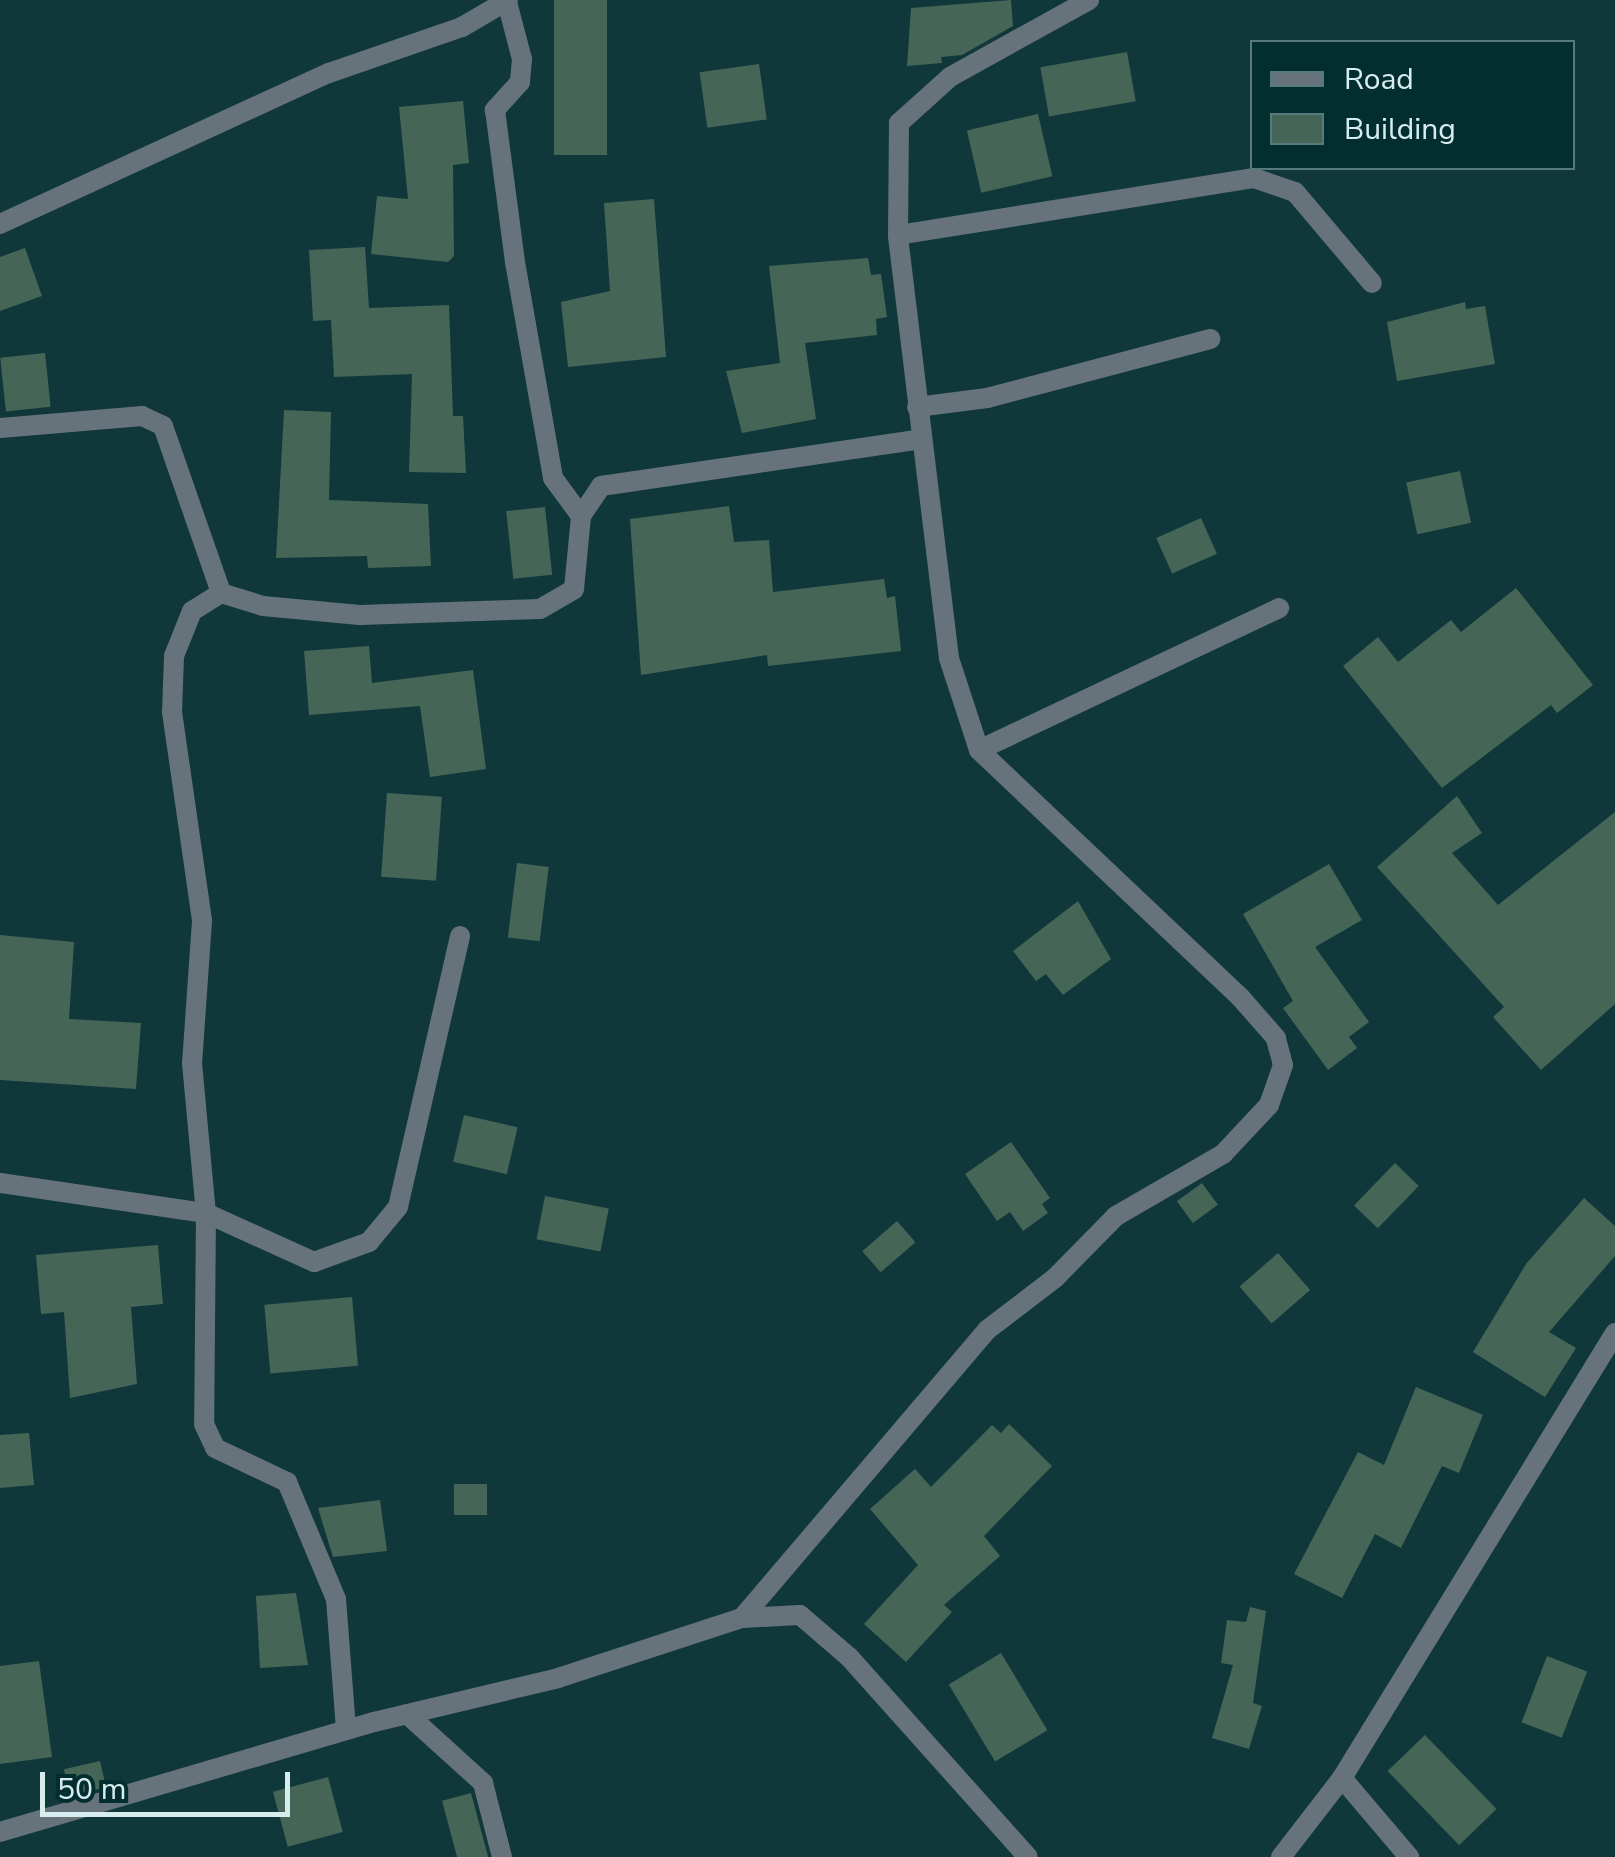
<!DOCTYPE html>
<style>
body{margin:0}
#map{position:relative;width:1615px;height:1857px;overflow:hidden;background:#10383a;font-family:"Nunito Sans",sans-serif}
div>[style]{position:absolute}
.building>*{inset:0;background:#456557;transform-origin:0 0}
.minor>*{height:20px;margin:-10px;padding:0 10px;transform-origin:10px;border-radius:10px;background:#66737b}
span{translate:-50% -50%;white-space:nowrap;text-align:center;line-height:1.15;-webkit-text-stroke:9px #032e30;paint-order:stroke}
.legend{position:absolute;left:1250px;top:40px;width:325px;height:130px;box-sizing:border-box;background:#032e30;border:2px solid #587a7c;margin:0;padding:12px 18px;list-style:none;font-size:30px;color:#d7eced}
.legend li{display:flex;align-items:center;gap:20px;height:50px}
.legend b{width:50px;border:2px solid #587a7c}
.scale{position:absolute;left:40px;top:1772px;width:250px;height:45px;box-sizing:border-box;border:5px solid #d7eced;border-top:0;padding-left:12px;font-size:30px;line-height:35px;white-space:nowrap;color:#d7eced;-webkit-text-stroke:8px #032e30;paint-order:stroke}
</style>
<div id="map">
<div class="building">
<i style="left:554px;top:0;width:53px;height:155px"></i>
<i style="clip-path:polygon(1011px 0,1013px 26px,962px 55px,941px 57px,942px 63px,907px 66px,911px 8px)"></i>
<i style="left:1127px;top:52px;width:50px;height:88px;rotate:80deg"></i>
<i style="left:759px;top:64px;width:56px;height:60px;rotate:82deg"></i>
<i style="clip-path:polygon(463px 101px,469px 163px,453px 165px,454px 256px,448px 262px,371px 254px,377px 196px,408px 199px,399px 107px)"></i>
<i style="left:1038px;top:114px;width:64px;height:73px;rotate:77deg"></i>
<i style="clip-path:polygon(654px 199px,666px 357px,568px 367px,561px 302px,610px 291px,604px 203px)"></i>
<i style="clip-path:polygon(365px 247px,369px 308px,449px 305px,453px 416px,463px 416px,466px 473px,409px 472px,412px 374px,334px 377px,331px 320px,313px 321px,309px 250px)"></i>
<i style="clip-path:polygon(25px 248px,42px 296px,0 311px,0 257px)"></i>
<i style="clip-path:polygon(868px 258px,871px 275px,881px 274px,887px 317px,876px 319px,877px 335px,805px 343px,816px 419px,742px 433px,726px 371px,780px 363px,769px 266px)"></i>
<i style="clip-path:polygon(1465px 302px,1466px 309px,1485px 306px,1495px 364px,1397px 381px,1387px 322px)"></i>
<i style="left:45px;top:353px;width:54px;height:45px;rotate:84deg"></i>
<i style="clip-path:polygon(284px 410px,331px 412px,329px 500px,428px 504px,431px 566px,368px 568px,367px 556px,276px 558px)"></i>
<i style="left:1460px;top:471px;width:53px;height:55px;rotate:78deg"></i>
<i style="clip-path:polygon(729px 506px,734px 542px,769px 540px,773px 592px,884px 579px,887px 598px,895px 596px,901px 651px,768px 666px,767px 655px,641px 675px,630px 519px)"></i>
<i style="left:545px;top:507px;width:68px;height:39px;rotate:84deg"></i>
<i style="left:1201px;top:518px;width:39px;height:49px;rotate:66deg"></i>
<i style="clip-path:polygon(1516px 588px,1593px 685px,1557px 713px,1551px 705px,1442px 788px,1343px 666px,1378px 637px,1398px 662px,1451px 620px,1461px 632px)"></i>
<i style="clip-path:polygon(369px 646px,372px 683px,473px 670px,486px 769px,430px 777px,420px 706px,309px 715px,304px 651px)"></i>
<i style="left:387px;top:793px;width:55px;height:84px;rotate:4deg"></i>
<i style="clip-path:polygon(1457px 796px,1482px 833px,1452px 853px,1498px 905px,1615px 812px,1615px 1004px,1541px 1070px,1493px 1017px,1504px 1007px,1377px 867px)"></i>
<i style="left:517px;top:863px;width:32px;height:75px;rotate:7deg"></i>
<i style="clip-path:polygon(1329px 864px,1362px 920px,1315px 947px,1369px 1022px,1349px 1037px,1357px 1048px,1328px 1070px,1283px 1008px,1293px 1001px,1243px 914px)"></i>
<i style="clip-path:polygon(1078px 901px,1111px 959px,1063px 995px,1046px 974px,1036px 981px,1013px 951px)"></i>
<i style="clip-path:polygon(0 935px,74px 942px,69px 1019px,141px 1023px,136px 1089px,0 1080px)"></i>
<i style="left:464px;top:1115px;width:55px;height:48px;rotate:13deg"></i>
<i style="clip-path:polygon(1011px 1142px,1050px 1198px,1042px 1204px,1048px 1213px,1023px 1231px,1010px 1212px,997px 1221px,965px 1174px)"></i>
<i style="left:1395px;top:1163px;width:33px;height:59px;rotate:44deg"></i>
<i style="left:1202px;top:1183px;width:27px;height:31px;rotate:54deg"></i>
<i style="left:545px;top:1196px;width:65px;height:44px;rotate:11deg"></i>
<i style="clip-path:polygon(1584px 1198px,1615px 1226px,1615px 1256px,1549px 1332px,1576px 1348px,1545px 1397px,1473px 1352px,1526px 1264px)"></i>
<i style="left:897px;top:1221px;width:28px;height:46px;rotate:49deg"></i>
<i style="clip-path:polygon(158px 1245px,163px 1304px,131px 1307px,137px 1384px,70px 1398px,64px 1312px,41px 1314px,36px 1255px)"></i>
<i style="left:1278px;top:1253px;width:49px;height:51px;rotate:49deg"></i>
<i style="left:352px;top:1297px;width:69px;height:88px;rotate:85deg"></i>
<i style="clip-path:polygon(1416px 1387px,1483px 1415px,1459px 1473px,1442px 1466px,1401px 1548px,1375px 1534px,1342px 1598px,1294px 1574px,1358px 1452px,1384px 1465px)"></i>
<i style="clip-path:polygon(1009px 1424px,1052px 1466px,984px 1536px,1000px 1556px,944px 1605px,952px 1612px,906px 1662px,864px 1624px,918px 1565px,870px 1509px,915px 1469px,931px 1487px,992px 1425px,1001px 1433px)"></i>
<i style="clip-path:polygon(29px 1433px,34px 1485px,0 1488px,0 1435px)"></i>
<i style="left:454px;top:1484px;width:33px;height:31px"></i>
<i style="clip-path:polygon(380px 1500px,387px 1551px,333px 1557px,318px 1508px)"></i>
<i style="clip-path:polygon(296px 1593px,308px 1665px,260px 1668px,256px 1596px)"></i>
<i style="clip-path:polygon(1250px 1607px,1266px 1611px,1253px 1703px,1262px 1706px,1249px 1749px,1212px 1738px,1233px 1665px,1221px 1663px,1227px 1620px,1246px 1622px)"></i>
<i style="left:1001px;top:1653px;width:90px;height:61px;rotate:59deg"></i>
<i style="left:1547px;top:1656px;width:43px;height:71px;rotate:21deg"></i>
<i style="clip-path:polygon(39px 1661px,52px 1757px,0 1764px,0 1666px)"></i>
<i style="left:1425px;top:1735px;width:103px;height:52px;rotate:46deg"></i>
<i style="left:100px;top:1761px;width:27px;height:37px;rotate:77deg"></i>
<i style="left:328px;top:1777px;width:57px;height:57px;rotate:75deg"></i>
<i style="left:471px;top:1793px;width:66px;height:30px;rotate:75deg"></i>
</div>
<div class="minor">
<i style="left:507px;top:2px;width:59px;rotate:75.3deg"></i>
<i style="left:522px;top:59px;width:23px;rotate:95deg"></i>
<i style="left:520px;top:82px;width:38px;rotate:132deg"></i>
<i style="left:495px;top:110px;width:153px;rotate:82.5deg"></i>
<i style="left:515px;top:262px;width:219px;rotate:80deg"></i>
<i style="left:553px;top:478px;width:47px;rotate:53.6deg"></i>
<i style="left:0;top:224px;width:362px;rotate:-24.7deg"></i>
<i style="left:329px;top:73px;width:141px;rotate:-19.1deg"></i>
<i style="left:462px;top:27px;width:53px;rotate:-30.4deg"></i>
<i style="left:898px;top:235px;width:112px;rotate:-89.5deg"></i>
<i style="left:899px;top:123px;width:69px;rotate:-42deg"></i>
<i style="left:950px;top:77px;width:159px;rotate:-29deg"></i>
<i style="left:917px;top:407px;width:71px;rotate:-7.3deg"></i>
<i style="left:987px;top:398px;width:231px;rotate:-14.8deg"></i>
<i style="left:0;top:428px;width:143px;rotate:-4.8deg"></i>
<i style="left:142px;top:416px;width:23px;rotate:25deg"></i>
<i style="left:163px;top:426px;width:177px;rotate:70.8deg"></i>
<i style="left:221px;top:593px;width:44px;rotate:17.2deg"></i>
<i style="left:263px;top:606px;width:97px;rotate:5.3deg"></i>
<i style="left:360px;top:615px;width:180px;rotate:-1.9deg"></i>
<i style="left:540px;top:609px;width:39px;rotate:-30deg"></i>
<i style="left:574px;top:589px;width:73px;rotate:-84.5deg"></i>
<i style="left:581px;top:516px;width:36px;rotate:-56deg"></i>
<i style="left:601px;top:486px;width:324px;rotate:-8.3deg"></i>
<i style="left:221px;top:593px;width:34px;rotate:148deg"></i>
<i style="left:192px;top:611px;width:48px;rotate:111.8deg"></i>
<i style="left:174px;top:656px;width:56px;rotate:92deg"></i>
<i style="left:172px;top:712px;width:211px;rotate:81.8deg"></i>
<i style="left:202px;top:921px;width:142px;rotate:94deg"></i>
<i style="left:192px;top:1063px;width:151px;rotate:84.7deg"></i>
<i style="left:206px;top:1213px;width:211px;rotate:90.5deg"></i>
<i style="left:204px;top:1424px;width:26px;rotate:65deg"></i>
<i style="left:215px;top:1448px;width:80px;rotate:25.3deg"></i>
<i style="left:287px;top:1482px;width:127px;rotate:67.3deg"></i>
<i style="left:336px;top:1599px;width:131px;rotate:85.6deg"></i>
<i style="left:979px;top:750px;width:332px;rotate:-25.3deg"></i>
<i style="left:0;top:1183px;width:208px;rotate:8.3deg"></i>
<i style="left:206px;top:1213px;width:119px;rotate:24.4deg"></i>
<i style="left:314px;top:1262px;width:59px;rotate:-20deg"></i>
<i style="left:369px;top:1242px;width:45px;rotate:-50.4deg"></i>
<i style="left:398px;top:1207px;width:278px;rotate:-77.1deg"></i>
<i style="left:742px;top:1618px;width:378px;rotate:-49.6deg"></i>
<i style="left:987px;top:1330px;width:86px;rotate:-37.4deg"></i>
<i style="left:1055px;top:1278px;width:87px;rotate:-45.5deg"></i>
<i style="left:1116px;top:1216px;width:124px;rotate:-30.1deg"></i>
<i style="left:1223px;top:1154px;width:67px;rotate:-46.8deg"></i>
<i style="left:1269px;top:1105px;width:42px;rotate:-70.7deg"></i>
<i style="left:1283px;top:1065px;width:28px;rotate:-105deg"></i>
<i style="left:1276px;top:1038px;width:55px;rotate:-131.3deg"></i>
<i style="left:1240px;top:997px;width:359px;rotate:-136.6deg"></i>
<i style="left:979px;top:750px;width:97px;rotate:-108.1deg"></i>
<i style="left:949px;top:658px;width:426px;rotate:-96.9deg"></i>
<i style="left:898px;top:235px;width:361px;rotate:-9.1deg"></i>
<i style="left:1254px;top:178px;width:43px;rotate:18.9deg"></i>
<i style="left:1295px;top:192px;width:119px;rotate:49.8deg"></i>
<i style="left:407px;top:1714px;width:103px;rotate:42.2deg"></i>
<i style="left:483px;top:1783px;width:76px;rotate:75.6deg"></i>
<i style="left:1342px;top:1778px;width:104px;rotate:49.7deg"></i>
<i style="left:0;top:1832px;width:390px;rotate:-16.4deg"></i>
<i style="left:374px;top:1722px;width:189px;rotate:-13.4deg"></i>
<i style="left:558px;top:1678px;width:194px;rotate:-18.1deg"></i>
<i style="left:742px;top:1618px;width:58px;rotate:-3deg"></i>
<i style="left:800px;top:1615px;width:65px;rotate:40.6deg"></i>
<i style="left:849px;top:1657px;width:268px;rotate:48.2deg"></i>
<i style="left:1281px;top:1857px;width:100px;rotate:-52.3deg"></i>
<i style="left:1342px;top:1778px;width:522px;rotate:-58.47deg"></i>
</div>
<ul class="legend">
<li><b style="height:12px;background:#66737b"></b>Road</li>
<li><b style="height:28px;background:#456557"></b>Building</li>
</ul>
<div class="scale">50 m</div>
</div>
